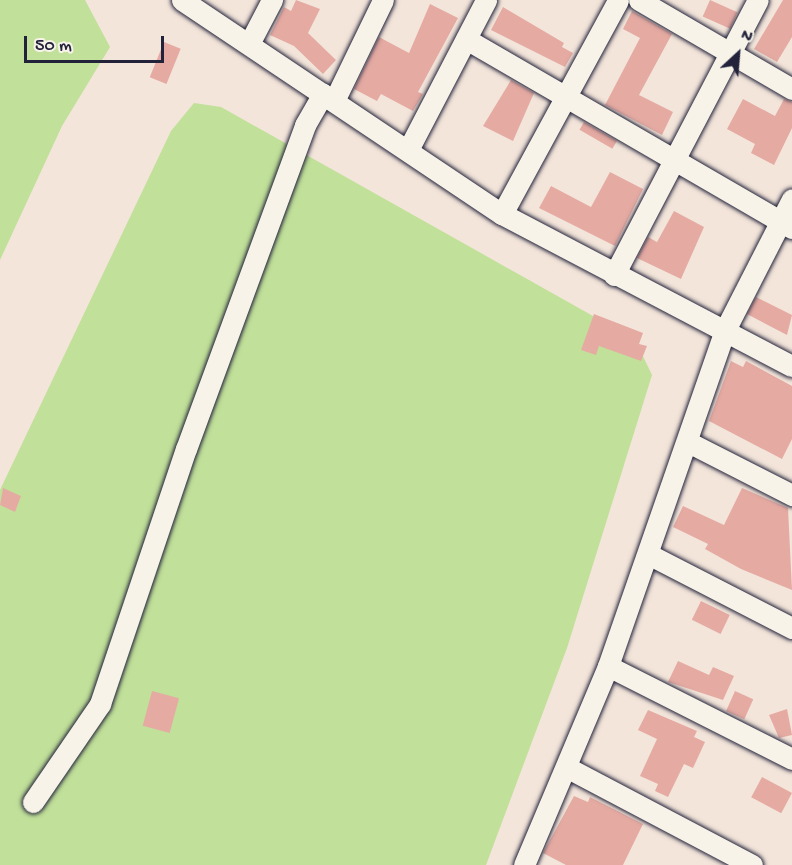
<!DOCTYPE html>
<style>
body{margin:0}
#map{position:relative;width:792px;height:865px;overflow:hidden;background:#f3e5da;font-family:"Gochi Hand",sans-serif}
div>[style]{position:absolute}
.green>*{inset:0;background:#c1e099}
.building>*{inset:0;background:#e5aba3;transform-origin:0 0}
.roads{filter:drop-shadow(0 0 2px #22223b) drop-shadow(0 0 2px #22223b)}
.minor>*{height:21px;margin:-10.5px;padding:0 10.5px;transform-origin:10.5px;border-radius:10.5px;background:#f7f3e8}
span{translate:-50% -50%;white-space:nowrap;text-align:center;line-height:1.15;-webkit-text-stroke:4.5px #f7f3e8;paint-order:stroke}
.north{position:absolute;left:708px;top:24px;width:60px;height:60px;-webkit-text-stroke:4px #f7f3e8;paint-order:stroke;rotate:26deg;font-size:16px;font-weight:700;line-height:24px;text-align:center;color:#22223b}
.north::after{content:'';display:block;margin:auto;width:21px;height:27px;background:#22223b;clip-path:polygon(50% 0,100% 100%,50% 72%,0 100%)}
.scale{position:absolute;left:24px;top:36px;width:140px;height:27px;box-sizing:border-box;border:3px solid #22223b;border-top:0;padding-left:8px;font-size:18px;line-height:21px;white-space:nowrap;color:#22223b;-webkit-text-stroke:4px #f7f3e8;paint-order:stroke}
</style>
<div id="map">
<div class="green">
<i style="clip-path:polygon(0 0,85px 0,110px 47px,62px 126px,0 260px)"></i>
<i style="clip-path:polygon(194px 103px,221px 107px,609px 325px,640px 350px,652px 375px,567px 648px,486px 865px,0 865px,0 490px,171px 131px)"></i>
</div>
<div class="building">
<i style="clip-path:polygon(296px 0,320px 9px,308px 33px,336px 60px,323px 74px,294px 46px,270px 35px,284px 7px,291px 11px)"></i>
<i style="left:710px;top:0;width:30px;height:18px;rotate:24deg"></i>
<i style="clip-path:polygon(783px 0,792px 0,792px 37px,777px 62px,754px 49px)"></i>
<i style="clip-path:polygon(430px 4px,458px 18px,418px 92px,423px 94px,413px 111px,381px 94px,377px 101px,354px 89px,379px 37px,409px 53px)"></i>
<i style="clip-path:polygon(503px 7px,564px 43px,562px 47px,573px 53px,565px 67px,491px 30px)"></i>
<i style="clip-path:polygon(632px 11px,672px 34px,639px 95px,673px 112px,662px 135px,605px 105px,640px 38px,623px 29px)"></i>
<i style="left:164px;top:42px;width:18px;height:38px;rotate:22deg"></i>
<i style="clip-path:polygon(511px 80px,534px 93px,513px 141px,483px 126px)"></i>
<i style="clip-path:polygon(743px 99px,775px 116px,784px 99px,792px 102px,792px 128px,774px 165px,751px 153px,755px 144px,727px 129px)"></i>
<i style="left:584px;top:122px;width:38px;height:9px;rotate:30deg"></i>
<i style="clip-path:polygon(610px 172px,643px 189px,615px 246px,539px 208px,551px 186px,591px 207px)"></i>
<i style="clip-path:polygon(674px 211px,704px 227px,681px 279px,637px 258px,648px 237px,657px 242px)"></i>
<i style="clip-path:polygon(756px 297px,792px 315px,787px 335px,747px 314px)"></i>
<i style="clip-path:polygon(594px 314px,643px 333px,639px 344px,647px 346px,641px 361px,599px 346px,596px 355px,581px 350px)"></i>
<i style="clip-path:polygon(731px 361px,743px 367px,746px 361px,792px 386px,792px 439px,782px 459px,709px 421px)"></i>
<i style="clip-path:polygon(3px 488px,21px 496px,15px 512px,0 505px)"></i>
<i style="clip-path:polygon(742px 488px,788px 508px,792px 590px,741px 569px,705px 549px,708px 544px,673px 527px,683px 506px,724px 525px)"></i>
<i style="left:701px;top:601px;width:32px;height:21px;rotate:26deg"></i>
<i style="clip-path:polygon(678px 661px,709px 675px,713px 667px,734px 676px,723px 700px,668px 682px)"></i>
<i style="left:152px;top:691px;width:28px;height:36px;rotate:15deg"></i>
<i style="left:735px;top:691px;width:20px;height:22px;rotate:24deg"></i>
<i style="clip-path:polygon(787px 709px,792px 735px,779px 738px,769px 715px)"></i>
<i style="clip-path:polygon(648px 710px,697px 731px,694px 737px,705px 742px,693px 768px,684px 764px,668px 797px,655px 791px,658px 784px,640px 776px,657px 739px,638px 730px)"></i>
<i style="left:762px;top:777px;width:34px;height:23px;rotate:28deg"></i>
<i style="clip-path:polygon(574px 796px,588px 802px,590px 797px,643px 824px,623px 865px,566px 865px,543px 853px)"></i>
</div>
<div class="roads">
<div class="minor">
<i style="left:182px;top:0;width:385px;rotate:33.8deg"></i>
<i style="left:502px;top:214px;width:327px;rotate:27.7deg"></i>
<i style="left:639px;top:0;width:177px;rotate:30.2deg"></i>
<i style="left:466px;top:39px;width:377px;rotate:30.1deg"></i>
<i style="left:249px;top:44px;width:50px;rotate:-62.4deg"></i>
<i style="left:334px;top:101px;width:112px;rotate:-64.1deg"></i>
<i style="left:408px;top:150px;width:169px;rotate:-62.5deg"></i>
<i style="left:502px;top:214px;width:243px;rotate:-61.5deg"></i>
<i style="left:614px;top:275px;width:310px;rotate:-62.4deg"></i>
<i style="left:688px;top:442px;width:117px;rotate:27deg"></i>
<i style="left:648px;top:554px;width:162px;rotate:27.2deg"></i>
<i style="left:608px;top:666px;width:206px;rotate:26.8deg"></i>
<i style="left:568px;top:768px;width:208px;rotate:27.8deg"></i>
<i style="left:33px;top:802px;width:119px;rotate:-55.6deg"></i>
<i style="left:100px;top:704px;width:269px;rotate:-71.4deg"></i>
<i style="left:186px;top:449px;width:345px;rotate:-69.8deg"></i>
<i style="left:305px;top:125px;width:36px;rotate:-60deg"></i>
<i style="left:524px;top:865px;width:216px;rotate:-67.1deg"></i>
<i style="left:608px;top:666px;width:354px;rotate:-70.8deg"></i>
<i style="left:724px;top:332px;width:149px;rotate:-62.9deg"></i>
</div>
</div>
<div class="north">N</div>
<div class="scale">50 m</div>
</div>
